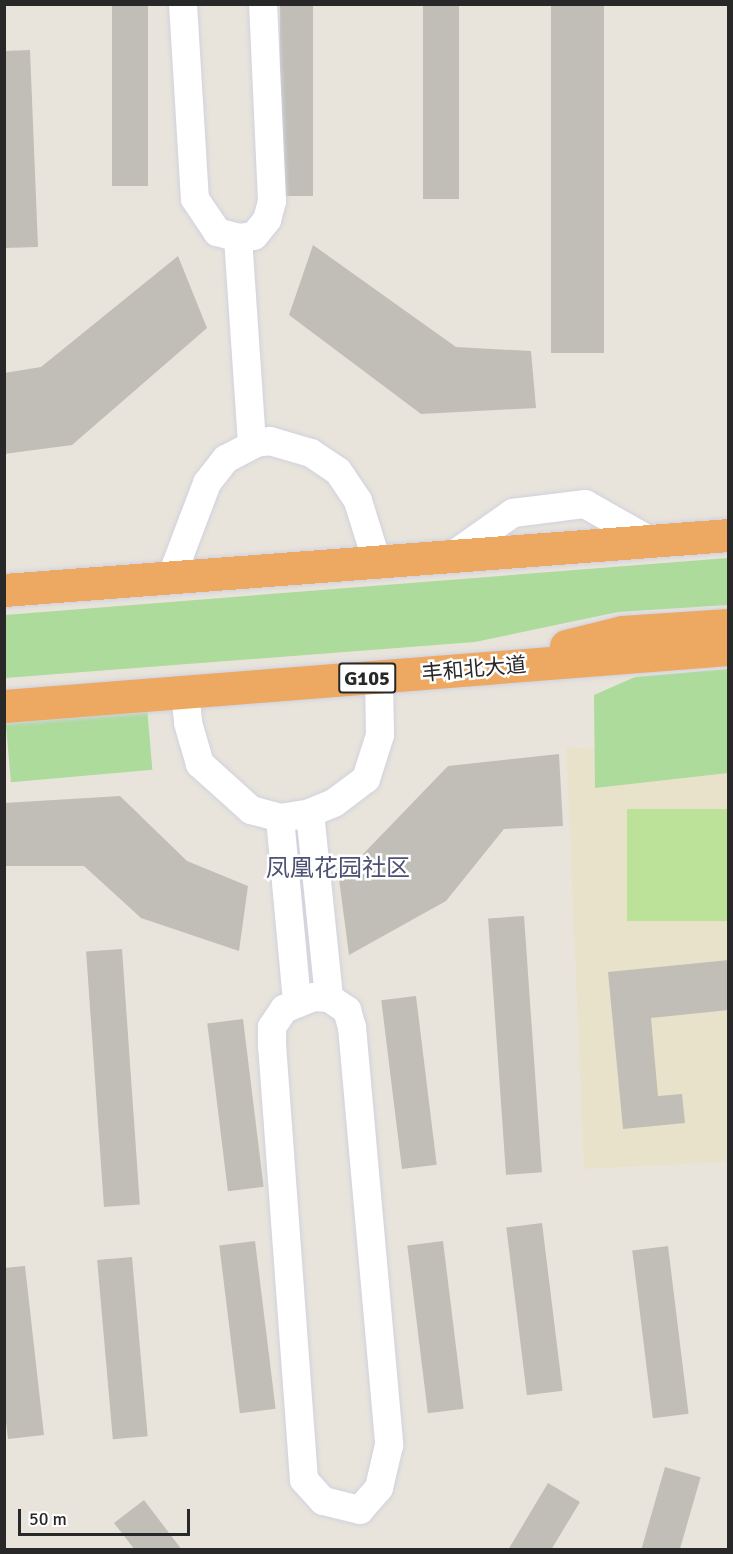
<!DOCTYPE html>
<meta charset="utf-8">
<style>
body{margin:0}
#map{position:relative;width:733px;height:1554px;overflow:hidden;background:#e9e4db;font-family:Signika,"Noto Sans SC",sans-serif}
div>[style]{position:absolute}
.education>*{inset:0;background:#e9e2cb}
.green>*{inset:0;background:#acdb9c;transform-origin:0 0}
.pitch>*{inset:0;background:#bce199;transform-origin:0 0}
.building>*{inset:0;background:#c1beb7;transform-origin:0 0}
.roads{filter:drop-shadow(0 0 2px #d0d2df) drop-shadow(0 0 2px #d0d2df)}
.minor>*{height:28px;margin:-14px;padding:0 14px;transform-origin:14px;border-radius:14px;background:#fff}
.highway>*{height:33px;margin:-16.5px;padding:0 16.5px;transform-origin:16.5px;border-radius:16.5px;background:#eda961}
span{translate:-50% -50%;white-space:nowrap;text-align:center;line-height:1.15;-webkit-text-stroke:5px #fff;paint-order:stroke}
.shield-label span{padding:2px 4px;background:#fff;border:2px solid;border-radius:4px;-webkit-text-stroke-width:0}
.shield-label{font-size:20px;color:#282828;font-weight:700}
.street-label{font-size:21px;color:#282828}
.quarter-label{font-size:24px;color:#4d5173}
.frame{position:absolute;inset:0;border:6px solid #282828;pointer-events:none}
.scale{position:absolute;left:18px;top:1509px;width:172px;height:27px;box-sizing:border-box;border:3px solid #282828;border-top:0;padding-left:8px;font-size:18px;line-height:21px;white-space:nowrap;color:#282828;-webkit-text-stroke:4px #fff;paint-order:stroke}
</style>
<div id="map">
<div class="education">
<i style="clip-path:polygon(566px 747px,728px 757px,728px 1162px,584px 1169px)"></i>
</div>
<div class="green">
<i style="clip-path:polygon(728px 558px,728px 605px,618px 612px,475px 642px,5px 678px,5px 615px)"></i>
<i style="clip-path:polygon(728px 669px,728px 773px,595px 788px,594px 695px,635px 677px)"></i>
<i style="left:147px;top:708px;width:62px;height:142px;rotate:85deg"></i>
</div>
<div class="pitch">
<i style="left:728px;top:809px;width:112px;height:101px;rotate:90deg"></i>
</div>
<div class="building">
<i style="left:112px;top:4px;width:36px;height:182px"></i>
<i style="left:280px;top:4px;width:33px;height:192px"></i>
<i style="left:423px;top:4px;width:36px;height:195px"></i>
<i style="left:551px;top:4px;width:53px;height:349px"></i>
<i style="clip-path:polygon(30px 50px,38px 247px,4px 248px,4px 51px)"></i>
<i style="clip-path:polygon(313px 245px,456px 347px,531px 351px,536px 408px,421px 414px,289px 315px)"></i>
<i style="clip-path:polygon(178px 256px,207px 328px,72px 445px,4px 454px,4px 373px,41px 367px)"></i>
<i style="clip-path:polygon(559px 754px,563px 826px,504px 829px,446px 901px,349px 955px,339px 879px,448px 766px)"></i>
<i style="clip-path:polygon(120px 796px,187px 861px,248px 886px,239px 951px,141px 918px,84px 866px,4px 866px,4px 803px)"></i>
<i style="left:524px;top:916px;width:257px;height:36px;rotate:86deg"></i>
<i style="left:122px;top:949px;width:256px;height:36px;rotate:86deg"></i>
<i style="clip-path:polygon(729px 960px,729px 1010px,651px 1018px,658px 1096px,682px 1094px,685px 1123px,623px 1129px,608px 972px)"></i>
<i style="left:416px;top:996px;width:170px;height:35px;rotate:83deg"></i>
<i style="left:243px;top:1019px;width:169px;height:36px;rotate:83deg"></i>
<i style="left:542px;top:1223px;width:169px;height:36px;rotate:83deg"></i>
<i style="left:255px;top:1241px;width:169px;height:36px;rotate:83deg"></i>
<i style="left:443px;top:1241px;width:169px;height:36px;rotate:83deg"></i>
<i style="left:668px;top:1246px;width:169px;height:36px;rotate:83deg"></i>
<i style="left:132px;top:1257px;width:180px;height:35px;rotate:85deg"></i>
<i style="clip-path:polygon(25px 1266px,44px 1435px,8px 1439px,4px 1406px,4px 1268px)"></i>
<i style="left:665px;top:1467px;width:37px;height:86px;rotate:16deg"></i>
<i style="clip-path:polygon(548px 1483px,580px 1502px,551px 1550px,508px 1550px)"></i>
<i style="clip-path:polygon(144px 1500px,182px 1550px,135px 1550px,114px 1523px)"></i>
</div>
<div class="roads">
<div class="minor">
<i style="left:183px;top:4px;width:195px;rotate:86.5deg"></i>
<i style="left:195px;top:199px;width:40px;rotate:56deg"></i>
<i style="left:217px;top:232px;width:23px;rotate:15deg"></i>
<i style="left:239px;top:238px;width:15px;rotate:-8deg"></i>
<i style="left:254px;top:236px;width:21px;rotate:-51deg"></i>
<i style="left:267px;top:220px;width:20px;rotate:-75deg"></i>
<i style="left:272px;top:201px;width:197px;rotate:-92.6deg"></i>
<i style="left:238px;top:238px;width:207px;rotate:86.1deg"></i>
<i style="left:452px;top:556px;width:75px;rotate:-35.2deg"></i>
<i style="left:513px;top:513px;width:73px;rotate:-7.1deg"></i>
<i style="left:585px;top:504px;width:75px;rotate:29.6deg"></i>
<i style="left:171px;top:578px;width:102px;rotate:-69.2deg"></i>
<i style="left:207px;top:483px;width:31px;rotate:-52deg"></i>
<i style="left:226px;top:459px;width:34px;rotate:-28deg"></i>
<i style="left:256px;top:443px;width:14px;rotate:-8deg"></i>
<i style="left:270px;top:441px;width:43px;rotate:16.3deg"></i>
<i style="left:311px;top:453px;width:32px;rotate:34deg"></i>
<i style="left:338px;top:471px;width:36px;rotate:56deg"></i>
<i style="left:358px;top:501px;width:64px;rotate:72.7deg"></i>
<i style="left:185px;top:692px;width:31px;rotate:84deg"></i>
<i style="left:188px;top:723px;width:43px;rotate:73.7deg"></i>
<i style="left:200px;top:764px;width:69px;rotate:42deg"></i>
<i style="left:251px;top:810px;width:30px;rotate:15deg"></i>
<i style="left:280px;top:818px;width:30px;rotate:-9deg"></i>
<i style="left:310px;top:813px;width:26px;rotate:-23deg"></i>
<i style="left:334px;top:803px;width:40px;rotate:-37deg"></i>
<i style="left:366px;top:779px;width:46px;rotate:-72.3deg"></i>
<i style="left:380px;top:735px;width:58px;rotate:-91deg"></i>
<i style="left:310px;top:813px;width:186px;rotate:84.1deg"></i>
<i style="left:280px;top:818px;width:185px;rotate:84.7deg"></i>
<i style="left:314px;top:997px;width:15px;rotate:4deg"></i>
<i style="left:329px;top:998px;width:22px;rotate:34deg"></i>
<i style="left:347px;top:1010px;width:18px;rotate:74deg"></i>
<i style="left:352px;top:1027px;width:420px;rotate:84.9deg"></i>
<i style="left:389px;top:1445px;width:44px;rotate:103.1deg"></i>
<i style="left:379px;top:1488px;width:29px;rotate:131deg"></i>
<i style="left:360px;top:1510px;width:38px;rotate:-166deg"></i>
<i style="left:323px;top:1501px;width:28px;rotate:-132deg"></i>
<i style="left:304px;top:1480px;width:435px;rotate:-94.2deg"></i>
<i style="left:272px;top:1046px;width:19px;rotate:-90deg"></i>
<i style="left:272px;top:1027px;width:22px;rotate:-56deg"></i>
<i style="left:284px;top:1009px;width:32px;rotate:-22deg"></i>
</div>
<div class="highway">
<i style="left:4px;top:590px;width:726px;rotate:-4.34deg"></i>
<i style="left:566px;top:646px;width:58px;rotate:-14deg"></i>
<i style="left:622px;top:632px;width:106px;rotate:-3.8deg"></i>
<i style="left:4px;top:706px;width:726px;rotate:-4.5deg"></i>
</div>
</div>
<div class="shield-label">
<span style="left:367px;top:678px">G105</span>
</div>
<div class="street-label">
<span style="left:474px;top:669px;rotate:-5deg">丰和北大道</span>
</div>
<div class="quarter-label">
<span style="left:338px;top:869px">凤凰花园社区</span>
</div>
<div class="frame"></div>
<div class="scale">50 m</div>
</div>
